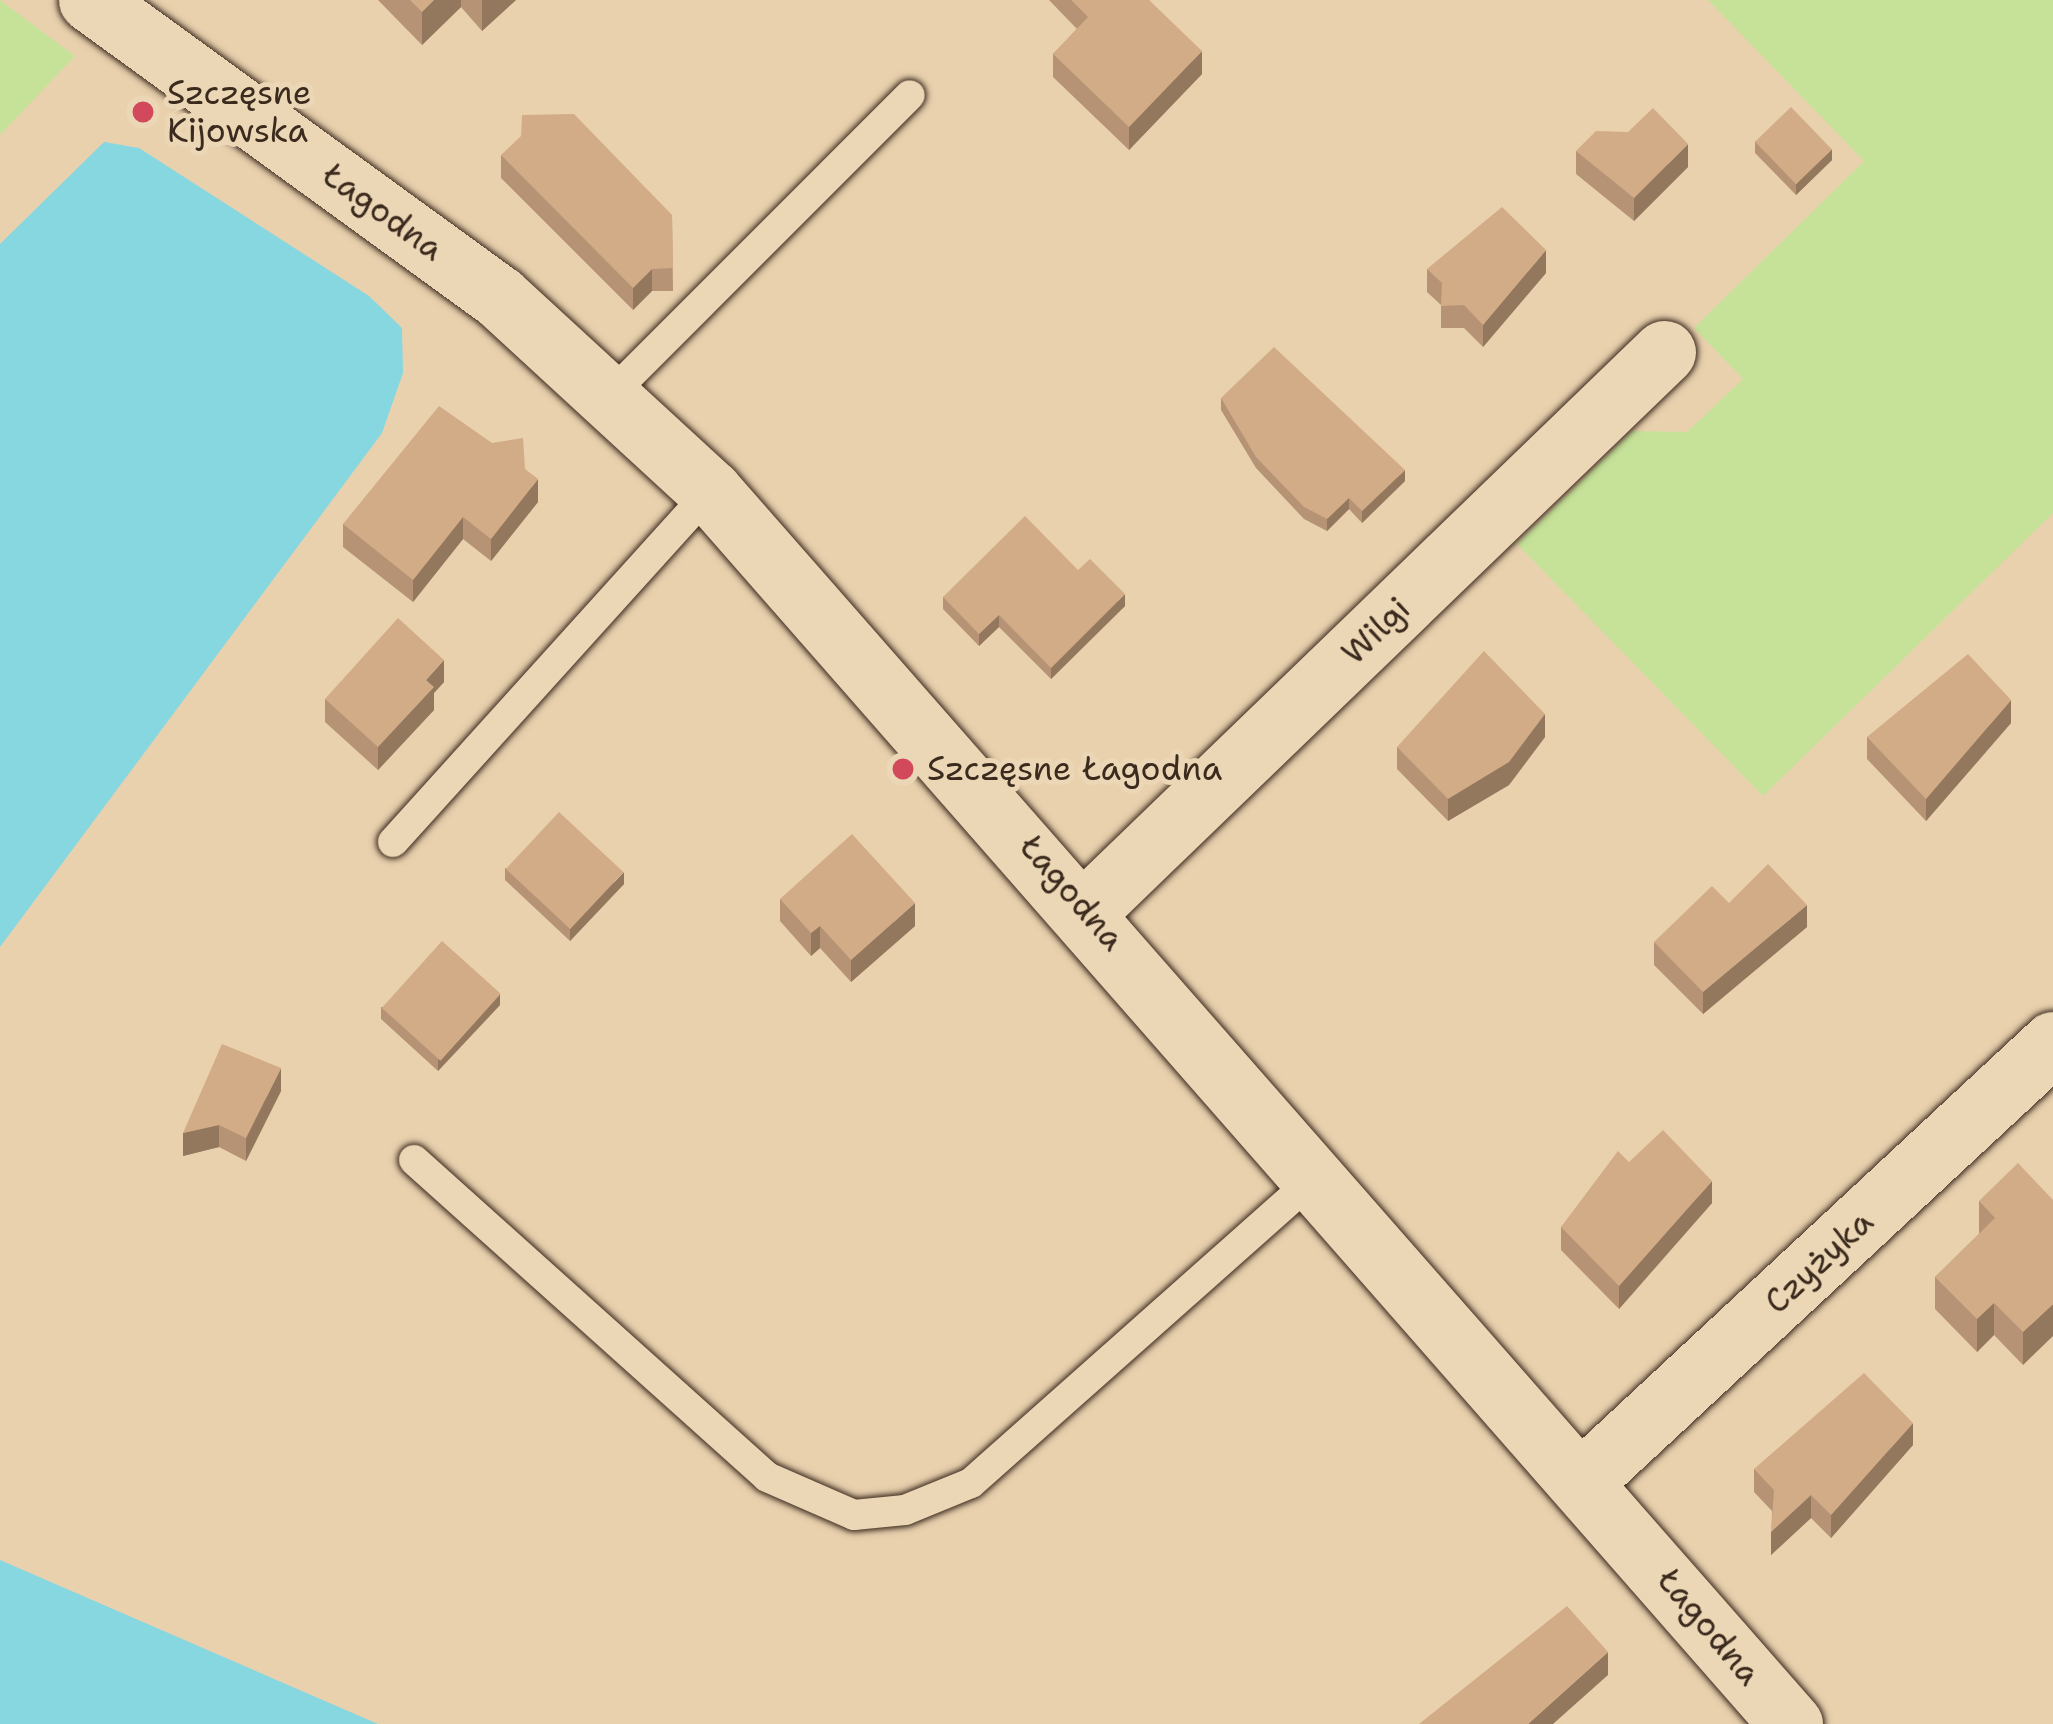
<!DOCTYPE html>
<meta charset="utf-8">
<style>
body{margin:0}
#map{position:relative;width:2053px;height:1724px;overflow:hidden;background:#e9d1ae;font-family:"Shantell Sans",sans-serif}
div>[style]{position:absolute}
.green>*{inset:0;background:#c6e299}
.water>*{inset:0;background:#86d7e0}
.roads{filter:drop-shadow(0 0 3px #3b2a1e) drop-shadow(0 0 3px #3b2a1e)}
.service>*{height:30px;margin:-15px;padding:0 15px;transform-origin:15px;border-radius:15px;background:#ebd7b5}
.minor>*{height:63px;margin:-31.5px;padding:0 31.5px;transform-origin:31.5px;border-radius:31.5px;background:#ebd7b5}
.wall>*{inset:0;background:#b59374}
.shaded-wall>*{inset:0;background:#93785e}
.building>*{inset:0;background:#d2ab87;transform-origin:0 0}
.dots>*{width:33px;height:33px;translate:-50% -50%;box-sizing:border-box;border:6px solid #ebd7b5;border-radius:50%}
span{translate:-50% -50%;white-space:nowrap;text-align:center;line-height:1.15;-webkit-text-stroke:10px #ebd7b5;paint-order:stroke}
.poi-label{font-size:33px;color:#3b2a1e}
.left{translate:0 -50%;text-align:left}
.street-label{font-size:33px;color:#3b2a1e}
</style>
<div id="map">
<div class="green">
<i style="clip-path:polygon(0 0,75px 56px,0 135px)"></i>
<i style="clip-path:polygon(1708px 0,2053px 0,2053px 513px,1763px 796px,1517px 544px,1632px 431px,1687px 432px,1743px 379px,1694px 328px,1864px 161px)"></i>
</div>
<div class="water">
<i style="clip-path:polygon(104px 142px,139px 148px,369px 296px,402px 328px,403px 373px,382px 433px,0 947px,0 244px)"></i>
<i style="clip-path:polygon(0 1560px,378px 1724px,0 1724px)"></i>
</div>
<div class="roads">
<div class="service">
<i style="left:612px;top:393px;width:421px;rotate:-45deg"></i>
<i style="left:393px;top:842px;width:473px;rotate:-47.9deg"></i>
<i style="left:414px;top:1160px;width:474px;rotate:41.9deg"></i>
<i style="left:767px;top:1477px;width:95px;rotate:23.6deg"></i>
<i style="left:854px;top:1515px;width:51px;rotate:-5.6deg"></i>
<i style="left:905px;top:1510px;width:71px;rotate:-22.2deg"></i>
<i style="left:971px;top:1483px;width:461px;rotate:-41.6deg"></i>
</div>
<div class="minor">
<i style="left:90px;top:0;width:505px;rotate:35.99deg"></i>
<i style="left:499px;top:297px;width:287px;rotate:42.6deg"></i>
<i style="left:710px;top:491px;width:1640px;rotate:48.76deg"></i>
<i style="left:1087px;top:909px;width:802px;rotate:-43.99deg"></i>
<i style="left:1583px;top:1480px;width:642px;rotate:-42.92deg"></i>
</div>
</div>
<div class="wall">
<i style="clip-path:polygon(378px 0,516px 0,482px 31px,461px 7px,422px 45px)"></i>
<i style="clip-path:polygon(1049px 0,1149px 0,1202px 74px,1129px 150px,1053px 77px,1053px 54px,1077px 29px)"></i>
<i style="clip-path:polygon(1755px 141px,1832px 160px,1796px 195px,1755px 153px)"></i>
<i style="clip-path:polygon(1576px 151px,1688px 167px,1634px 221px,1576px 174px)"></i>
<i style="clip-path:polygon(501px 155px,672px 215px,673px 291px,652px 291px,633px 310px,501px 178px)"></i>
<i style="clip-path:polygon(1427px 269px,1546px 273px,1483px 347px,1464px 328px,1441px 328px,1441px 305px,1427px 292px)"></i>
<i style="clip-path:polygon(1221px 398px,1405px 481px,1362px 523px,1349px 509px,1327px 531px,1304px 519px,1256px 468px,1221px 410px)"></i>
<i style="clip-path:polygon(525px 469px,538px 502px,491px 561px,463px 539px,413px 602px,343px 547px,343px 524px)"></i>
<i style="clip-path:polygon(1078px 570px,1125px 606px,1051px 679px,999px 627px,979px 646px,943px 609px,943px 597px)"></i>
<i style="clip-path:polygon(444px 682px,434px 693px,434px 710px,378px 770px,325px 722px,325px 699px)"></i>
<i style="clip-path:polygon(2011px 723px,1926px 821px,1867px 759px,1867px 737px)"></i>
<i style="clip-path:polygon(1545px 737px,1509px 785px,1448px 821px,1397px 769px,1397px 747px)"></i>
<i style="clip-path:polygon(505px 868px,624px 884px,570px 941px,505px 880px)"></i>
<i style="clip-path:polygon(780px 899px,915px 926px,851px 982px,820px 948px,811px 956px,780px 921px)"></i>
<i style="clip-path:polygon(1807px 927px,1703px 1014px,1654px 965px,1654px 942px)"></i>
<i style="clip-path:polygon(500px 1005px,438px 1071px,381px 1019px,381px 1007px)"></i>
<i style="clip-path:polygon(281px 1091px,246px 1161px,219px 1147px,183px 1156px,183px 1133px)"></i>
<i style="clip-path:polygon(1629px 1162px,1712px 1203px,1619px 1309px,1561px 1250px,1561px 1227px)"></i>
<i style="clip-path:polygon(2053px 1200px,2023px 1365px,1994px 1335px,1977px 1352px,1935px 1309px,1935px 1277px,1979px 1234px,1979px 1201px)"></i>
<i style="clip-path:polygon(1913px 1445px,1831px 1538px,1811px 1518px,1771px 1555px,1772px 1511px,1754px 1492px,1754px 1469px)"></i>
</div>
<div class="shaded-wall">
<i style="clip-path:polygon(434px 0,461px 0,461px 7px,422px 45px,422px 12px)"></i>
<i style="clip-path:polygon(482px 0,516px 0,482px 31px)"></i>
<i style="clip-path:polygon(1202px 51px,1202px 74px,1129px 150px,1129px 127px)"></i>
<i style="clip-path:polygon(1688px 144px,1688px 167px,1634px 221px,1634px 198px)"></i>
<i style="clip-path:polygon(1832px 149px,1832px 160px,1796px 195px,1796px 184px)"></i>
<i style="clip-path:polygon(1546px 250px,1546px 273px,1483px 347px,1483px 325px)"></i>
<i style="clip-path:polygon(652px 269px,652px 291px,633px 310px,633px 288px)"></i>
<i style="clip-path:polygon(1405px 470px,1405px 481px,1362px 523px,1362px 511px)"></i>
<i style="clip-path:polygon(538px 479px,538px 502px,491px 561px,491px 539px)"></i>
<i style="clip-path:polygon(1349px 498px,1349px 509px,1327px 531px,1327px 519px)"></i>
<i style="clip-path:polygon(463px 517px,463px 539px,413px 602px,413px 580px)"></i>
<i style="clip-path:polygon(1125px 594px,1125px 606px,1051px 679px,1051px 668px)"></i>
<i style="clip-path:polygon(999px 615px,999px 627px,979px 646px,979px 634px)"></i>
<i style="clip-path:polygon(444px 660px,444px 682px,434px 693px,434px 710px,378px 770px,378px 747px,426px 680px)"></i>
<i style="clip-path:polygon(2011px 700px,2011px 723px,1926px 821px,1926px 799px)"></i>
<i style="clip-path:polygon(1545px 714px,1545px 737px,1509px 785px,1448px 821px,1448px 799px)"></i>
<i style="clip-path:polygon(624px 872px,624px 884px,570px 941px,570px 929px)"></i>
<i style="clip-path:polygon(915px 903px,915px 926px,851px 982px,851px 960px)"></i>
<i style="clip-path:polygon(1807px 905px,1807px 927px,1703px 1014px,1703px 992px)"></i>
<i style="clip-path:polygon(820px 926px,820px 948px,811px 956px,811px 933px)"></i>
<i style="clip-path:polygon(500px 994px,500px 1005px,438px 1071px,438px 1060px)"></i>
<i style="clip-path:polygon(281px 1068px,281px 1091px,246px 1161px,246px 1138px)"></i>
<i style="clip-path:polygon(219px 1125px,219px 1147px,183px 1156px,183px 1133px)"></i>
<i style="clip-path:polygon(1712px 1181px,1712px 1203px,1619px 1309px,1619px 1286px)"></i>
<i style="clip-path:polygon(1994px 1303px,1994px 1335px,1977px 1352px,1977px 1319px)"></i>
<i style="clip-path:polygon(2053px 1304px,2053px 1336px,2023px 1365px,2023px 1332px)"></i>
<i style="clip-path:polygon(1913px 1423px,1913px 1445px,1831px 1538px,1831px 1515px)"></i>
<i style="clip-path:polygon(1811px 1495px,1811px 1518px,1771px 1555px,1771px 1532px)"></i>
<i style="clip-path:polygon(1608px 1652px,1608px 1675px,1553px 1724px,1528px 1724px)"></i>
</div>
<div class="building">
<i style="clip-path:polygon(410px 0,434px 0,422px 12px)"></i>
<i style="clip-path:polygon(1071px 0,1149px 0,1202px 51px,1129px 127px,1053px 54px,1088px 17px)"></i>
<i style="left:1791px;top:107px;width:59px;height:50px;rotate:46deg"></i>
<i style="clip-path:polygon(1653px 108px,1688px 144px,1634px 198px,1576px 151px,1596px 131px,1628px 132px)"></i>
<i style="clip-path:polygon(574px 114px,672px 215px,673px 268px,652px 269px,633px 288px,501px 155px,521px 136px,522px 115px)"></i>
<i style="clip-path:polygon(1502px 207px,1546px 250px,1483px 325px,1464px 305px,1441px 306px,1442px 283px,1427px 269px)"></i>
<i style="clip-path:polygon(1274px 347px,1405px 470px,1362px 511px,1349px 498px,1327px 519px,1304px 507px,1256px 457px,1221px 398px)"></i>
<i style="clip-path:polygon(439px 406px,492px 443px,523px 438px,525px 469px,538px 479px,491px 539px,463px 517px,413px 580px,343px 524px)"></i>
<i style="clip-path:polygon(1025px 516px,1078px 570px,1090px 559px,1125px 594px,1051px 668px,999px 615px,979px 634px,943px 597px)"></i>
<i style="clip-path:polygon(398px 618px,444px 660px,426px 680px,434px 687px,378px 747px,325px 699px)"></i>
<i style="clip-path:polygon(1484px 651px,1545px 714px,1509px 762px,1448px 799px,1397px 747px)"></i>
<i style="clip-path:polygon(1968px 654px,2011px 700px,1926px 799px,1867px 737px)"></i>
<i style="left:559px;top:812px;width:88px;height:78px;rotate:43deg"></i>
<i style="clip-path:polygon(852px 834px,915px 903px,851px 960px,820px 926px,811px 933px,780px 899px)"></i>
<i style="clip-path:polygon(1768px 864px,1807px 905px,1703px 992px,1654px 942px,1712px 886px,1729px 903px)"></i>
<i style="left:442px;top:941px;width:79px;height:90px;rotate:42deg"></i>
<i style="clip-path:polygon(222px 1044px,281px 1068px,246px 1138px,219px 1125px,183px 1133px)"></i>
<i style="clip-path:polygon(1663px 1130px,1712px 1181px,1619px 1286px,1561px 1227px,1618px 1151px,1629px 1162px)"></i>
<i style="clip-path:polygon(2018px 1163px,2053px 1200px,2053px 1304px,2023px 1332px,1994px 1303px,1977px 1319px,1935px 1277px,1995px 1218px,1979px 1201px)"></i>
<i style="clip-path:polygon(1864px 1373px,1913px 1423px,1831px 1515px,1811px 1495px,1771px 1532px,1774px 1490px,1754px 1469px)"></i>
<i style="clip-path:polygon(1567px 1606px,1608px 1652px,1528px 1724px,1419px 1724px)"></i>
</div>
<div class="dots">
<i style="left:143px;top:112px;background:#d1495b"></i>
<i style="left:903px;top:769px;background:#d1495b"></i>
</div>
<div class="poi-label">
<span class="left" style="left:167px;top:112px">Szczęsne<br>Kijowska</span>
<span class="left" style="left:927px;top:769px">Szczęsne Łagodna</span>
</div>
<div class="street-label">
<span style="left:383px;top:212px;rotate:36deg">Łagodna</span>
<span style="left:1376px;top:631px;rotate:-44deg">Wilgi</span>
<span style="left:1072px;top:893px;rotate:49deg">Łagodna</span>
<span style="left:1819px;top:1262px;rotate:-43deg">Czyżyka</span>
<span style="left:1709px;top:1627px;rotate:50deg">Łagodna</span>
</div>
</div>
